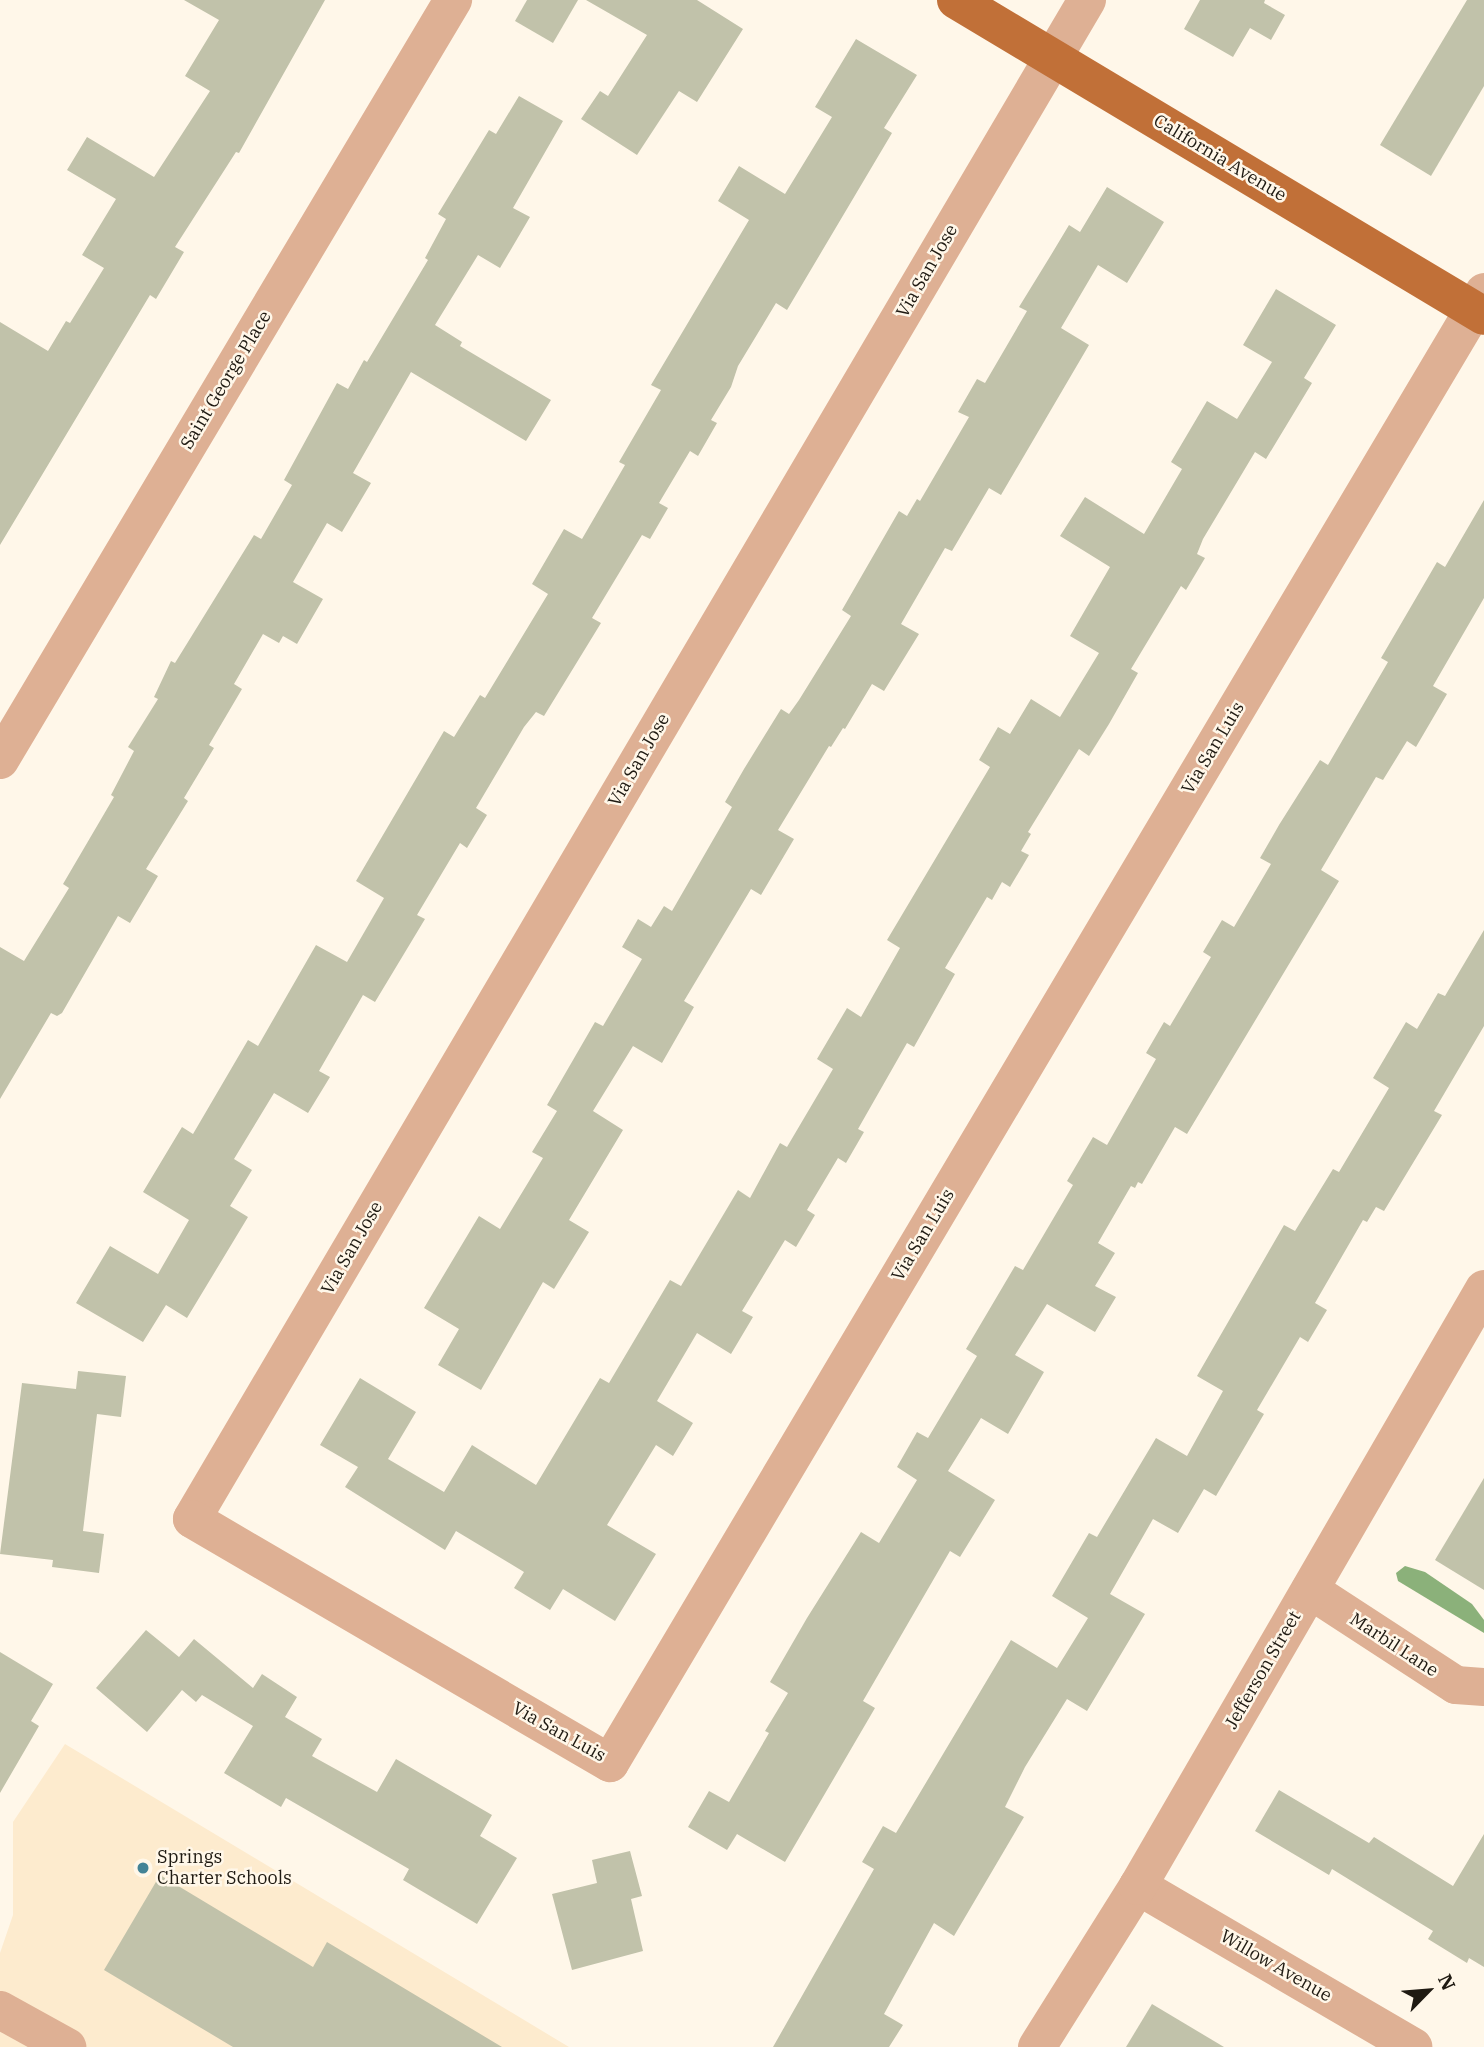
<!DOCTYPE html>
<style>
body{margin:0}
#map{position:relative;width:1484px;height:2047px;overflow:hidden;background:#fff7e9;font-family:"IBM Plex Serif",serif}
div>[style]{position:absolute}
.built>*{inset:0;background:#fdebce}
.water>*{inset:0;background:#8bb17a}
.building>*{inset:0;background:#c1c2aa}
.minor>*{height:38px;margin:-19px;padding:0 19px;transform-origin:19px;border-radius:19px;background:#deb094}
.major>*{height:38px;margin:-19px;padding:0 19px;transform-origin:19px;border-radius:19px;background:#c17038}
.dots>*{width:19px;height:19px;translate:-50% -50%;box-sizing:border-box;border:4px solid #fff7e9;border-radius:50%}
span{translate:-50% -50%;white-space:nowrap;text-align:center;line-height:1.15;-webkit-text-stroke:5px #fff7e9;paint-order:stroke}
.street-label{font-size:18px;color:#1f1a12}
.poi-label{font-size:18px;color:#1f1a12}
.left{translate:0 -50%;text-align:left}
.north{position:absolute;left:1393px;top:1956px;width:70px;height:70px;-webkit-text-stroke:5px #fff7e9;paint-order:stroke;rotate:65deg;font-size:19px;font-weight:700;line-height:28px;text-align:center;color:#1f1a12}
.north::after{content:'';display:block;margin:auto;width:24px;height:32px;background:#1f1a12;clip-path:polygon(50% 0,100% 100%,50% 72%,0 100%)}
</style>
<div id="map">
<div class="built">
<i style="clip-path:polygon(65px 1744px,569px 2047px,0 2047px,0 1953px,13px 1915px,13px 1822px)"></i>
</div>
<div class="water">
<i style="clip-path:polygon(1405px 1566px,1425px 1572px,1472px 1604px,1484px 1620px,1484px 1633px,1398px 1581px,1396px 1573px)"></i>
</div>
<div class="building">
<i style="clip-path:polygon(184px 0,325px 0,239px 153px,236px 152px,175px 247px,184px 252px,156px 299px,150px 295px,0 545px,0 322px,48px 351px,66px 321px,70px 323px,104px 268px,82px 255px,116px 199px,67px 170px,87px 137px,154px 177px,210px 91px,185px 76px,219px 20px)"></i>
<i style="clip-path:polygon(527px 0,578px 0,553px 43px,515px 21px)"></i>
<i style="clip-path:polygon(586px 0,697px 0,743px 29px,697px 102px,679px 91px,637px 155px,581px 119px,600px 91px,608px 96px,647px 35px)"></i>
<i style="clip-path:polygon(1200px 0,1265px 0,1264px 3px,1285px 15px,1271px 40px,1250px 28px,1233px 57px,1184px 29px)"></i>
<i style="clip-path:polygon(1467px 0,1484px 0,1484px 86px,1431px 176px,1380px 145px)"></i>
<i style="clip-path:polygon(856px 39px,917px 75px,884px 128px,892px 133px,787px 310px,776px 303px,738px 366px,731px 387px,711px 420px,717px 423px,698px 456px,690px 451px,659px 503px,668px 508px,650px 539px,642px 535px,592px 618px,601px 623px,544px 716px,536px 712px,524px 727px,476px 808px,487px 815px,467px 848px,460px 843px,417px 915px,425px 919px,375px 1002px,363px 995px,319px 1071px,330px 1077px,308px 1113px,274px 1093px,234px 1159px,252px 1170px,230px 1206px,248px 1217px,187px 1318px,166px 1305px,143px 1342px,76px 1303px,110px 1246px,158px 1274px,189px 1220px,143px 1192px,182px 1127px,193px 1134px,248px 1040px,258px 1046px,316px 945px,347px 962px,384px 898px,356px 881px,444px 731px,454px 737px,480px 695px,485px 698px,548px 594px,532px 584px,564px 529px,582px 539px,625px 465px,619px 462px,661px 390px,651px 385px,749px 220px,718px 201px,739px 166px,785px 194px,832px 117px,815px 107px)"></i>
<i style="clip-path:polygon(519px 96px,563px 121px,513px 208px,530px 217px,500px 268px,478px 255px,435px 325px,462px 342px,460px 346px,551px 400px,526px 441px,411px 372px,353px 473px,371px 483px,342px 532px,327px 523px,293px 582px,323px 599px,297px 644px,283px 636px,279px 643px,263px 634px,234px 684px,242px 689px,209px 745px,214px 748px,184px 798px,188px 801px,146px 869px,158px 876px,130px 923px,118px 916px,62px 1013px,57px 1016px,51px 1013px,0 1099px,0 947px,24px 961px,69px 888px,63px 884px,114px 797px,111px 795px,134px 751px,128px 747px,158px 699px,154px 697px,171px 661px,175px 663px,254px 535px,261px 539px,292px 485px,284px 480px,337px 383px,348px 389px,364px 360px,367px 362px,428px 260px,425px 258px,446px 219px,438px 214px,489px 130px,496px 134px)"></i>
<i style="clip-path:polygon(1107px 187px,1164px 222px,1127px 283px,1098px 265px,1061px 328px,1089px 345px,1001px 495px,989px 488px,952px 551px,945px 548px,901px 624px,919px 634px,884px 691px,872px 684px,845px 729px,843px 728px,831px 747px,829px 746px,778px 830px,794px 839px,761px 895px,751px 889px,684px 1001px,694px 1007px,662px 1063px,633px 1046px,593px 1111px,623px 1130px,569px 1220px,589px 1232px,554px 1289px,543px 1282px,481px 1390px,438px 1365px,459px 1329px,424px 1308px,479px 1216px,500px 1229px,543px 1158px,532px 1152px,557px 1111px,547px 1105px,595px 1022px,603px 1026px,642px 959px,622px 947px,638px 919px,651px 927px,664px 906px,672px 911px,732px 807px,725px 802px,744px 769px,781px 709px,789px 714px,799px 700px,851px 616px,842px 610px,899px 511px,907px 516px,917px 499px,920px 501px,969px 417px,958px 412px,977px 379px,985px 383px,1027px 311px,1019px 307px,1051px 255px,1069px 225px,1080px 232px)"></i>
<i style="clip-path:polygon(1276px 289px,1336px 325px,1304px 378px,1312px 383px,1266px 459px,1255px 452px,1203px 539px,1197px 554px,1205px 558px,1186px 590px,1181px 586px,1131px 669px,1138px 673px,1109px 724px,1089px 756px,1079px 749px,1028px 832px,1031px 834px,1021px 851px,1029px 855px,1010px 887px,1002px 882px,992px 900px,987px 897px,945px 968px,955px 974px,914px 1047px,907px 1043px,858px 1129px,864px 1132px,846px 1163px,838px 1158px,807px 1210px,815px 1215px,796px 1247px,785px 1240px,742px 1311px,753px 1317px,731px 1354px,697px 1333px,657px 1401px,693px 1423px,673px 1456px,656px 1445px,607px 1525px,656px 1554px,615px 1621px,563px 1589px,550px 1610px,514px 1588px,524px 1572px,456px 1531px,445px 1550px,345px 1487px,358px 1467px,320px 1445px,360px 1378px,416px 1412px,388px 1459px,444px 1492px,472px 1445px,536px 1485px,600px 1378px,609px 1383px,670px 1280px,681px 1286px,738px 1190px,750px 1198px,780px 1143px,787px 1147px,833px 1069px,817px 1059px,847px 1008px,861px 1017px,900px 948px,887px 940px,990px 767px,979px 760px,998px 727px,1010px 734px,1031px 699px,1060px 717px,1099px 653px,1070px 636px,1110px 567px,1060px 536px,1085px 497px,1144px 534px,1182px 469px,1171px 462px,1207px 401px,1237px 419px,1272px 362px,1243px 345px)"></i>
<i style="clip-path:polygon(1484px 500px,1484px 598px,1433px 686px,1447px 694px,1416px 747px,1407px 741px,1383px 780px,1376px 777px,1321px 870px,1339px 881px,1187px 1134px,1175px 1127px,1142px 1184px,1138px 1182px,1135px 1188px,1131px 1186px,1098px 1243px,1115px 1253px,1095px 1286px,1116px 1297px,1095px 1332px,1047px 1304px,1015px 1355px,1044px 1372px,1008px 1434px,981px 1418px,948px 1471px,995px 1500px,960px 1557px,950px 1551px,863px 1701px,875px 1708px,785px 1862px,737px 1834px,727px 1850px,688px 1827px,709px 1791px,729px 1802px,769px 1733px,765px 1731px,788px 1693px,770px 1682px,807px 1618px,861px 1532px,879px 1543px,917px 1480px,897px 1467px,917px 1432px,928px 1438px,977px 1356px,966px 1349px,1015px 1266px,1023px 1270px,1073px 1185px,1067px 1181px,1093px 1137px,1107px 1145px,1156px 1059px,1146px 1053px,1164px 1022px,1170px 1026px,1211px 957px,1203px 952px,1222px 920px,1234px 927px,1271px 864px,1260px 858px,1279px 825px,1320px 760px,1328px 765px,1388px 662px,1381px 658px,1437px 562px,1445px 567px)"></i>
<i style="clip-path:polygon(1484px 930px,1484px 1026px,1434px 1111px,1442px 1115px,1384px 1211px,1376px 1207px,1367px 1222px,1363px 1220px,1315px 1303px,1327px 1310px,1308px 1342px,1300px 1337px,1257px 1410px,1264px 1414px,1216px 1496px,1204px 1489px,1178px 1533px,1153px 1519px,1110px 1594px,1145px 1614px,1087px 1711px,1067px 1699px,1025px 1767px,1005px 1807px,1024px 1817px,954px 1936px,934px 1923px,884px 2014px,903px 2025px,889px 2047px,773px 2047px,874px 1869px,862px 1862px,883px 1826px,896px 1833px,1011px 1640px,1057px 1668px,1088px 1618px,1052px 1596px,1089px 1533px,1097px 1537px,1156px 1438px,1187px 1456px,1223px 1391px,1197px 1376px,1284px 1225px,1295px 1231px,1333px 1169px,1339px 1172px,1389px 1088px,1373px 1078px,1406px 1022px,1417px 1029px,1438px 993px,1445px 996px)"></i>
<i style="clip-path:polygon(78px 1371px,126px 1376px,121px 1417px,97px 1414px,83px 1531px,104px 1534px,99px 1573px,52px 1567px,53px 1560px,0 1554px,22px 1383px,76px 1389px)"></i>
<i style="clip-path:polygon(1484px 1478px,1484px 1590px,1435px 1560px)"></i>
<i style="clip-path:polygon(146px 1630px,179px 1657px,194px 1639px,253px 1688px,262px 1674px,297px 1697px,285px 1717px,322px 1739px,312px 1756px,377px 1792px,396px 1759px,492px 1815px,480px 1836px,517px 1858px,477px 1924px,403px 1880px,409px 1869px,286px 1798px,281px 1807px,224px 1773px,253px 1726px,202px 1695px,196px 1702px,182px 1690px,147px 1732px,96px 1688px)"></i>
<i style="clip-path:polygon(0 1652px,53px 1684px,31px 1721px,39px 1726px,0 1793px)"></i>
<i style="clip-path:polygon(1279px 1790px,1369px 1843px,1374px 1837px,1453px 1886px,1484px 1834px,1484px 1967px,1469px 1958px,1467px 1963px,1428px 1939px,1433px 1931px,1332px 1869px,1329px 1875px,1255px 1831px)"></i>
<i style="clip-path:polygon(630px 1851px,642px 1896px,631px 1899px,643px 1951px,572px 1970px,552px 1894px,597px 1883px,592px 1860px)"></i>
<i style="clip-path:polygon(160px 1875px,313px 1967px,327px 1942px,502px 2047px,233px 2047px,104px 1970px)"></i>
<i style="clip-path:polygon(1152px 2004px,1224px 2047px,1126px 2047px)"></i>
</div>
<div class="minor">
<i style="left:1087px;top:0;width:1763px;rotate:120.51deg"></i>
<i style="left:192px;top:1519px;width:484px;rotate:30.3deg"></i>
<i style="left:610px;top:1763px;width:1711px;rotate:-59.28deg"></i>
<i style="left:0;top:760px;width:885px;rotate:-59.2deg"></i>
<i style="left:1310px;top:1590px;width:174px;rotate:33.1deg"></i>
<i style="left:1456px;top:1685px;width:28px;rotate:4deg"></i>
<i style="left:1138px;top:1886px;width:319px;rotate:30.3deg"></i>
<i style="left:0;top:2010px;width:77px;rotate:28.9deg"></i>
<i style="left:1037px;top:2047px;width:190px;rotate:-57.9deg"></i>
<i style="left:1138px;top:1886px;width:690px;rotate:-59.9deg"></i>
</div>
<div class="major">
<i style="left:956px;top:0;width:615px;rotate:30.9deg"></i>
</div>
<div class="dots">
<i style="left:143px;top:1868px;background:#438396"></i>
</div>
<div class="street-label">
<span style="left:1220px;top:158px;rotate:31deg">California Avenue</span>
<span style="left:927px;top:271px;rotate:-60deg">Via San Jose</span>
<span style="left:226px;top:380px;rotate:-59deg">Saint George Place</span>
<span style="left:1213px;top:748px;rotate:-59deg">Via San Luis</span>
<span style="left:639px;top:760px;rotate:-60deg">Via San Jose</span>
<span style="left:923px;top:1235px;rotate:-59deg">Via San Luis</span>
<span style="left:352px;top:1248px;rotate:-60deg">Via San Jose</span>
<span style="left:1394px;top:1645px;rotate:33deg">Marbil Lane</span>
<span style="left:1263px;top:1670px;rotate:-60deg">Jefferson Street</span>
<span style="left:559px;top:1732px;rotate:29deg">Via San Luis</span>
<span style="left:1276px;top:1966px;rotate:30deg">Willow Avenue</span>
</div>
<div class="poi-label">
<span class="left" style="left:157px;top:1868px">Springs<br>Charter Schools</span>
</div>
<div class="north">N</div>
</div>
